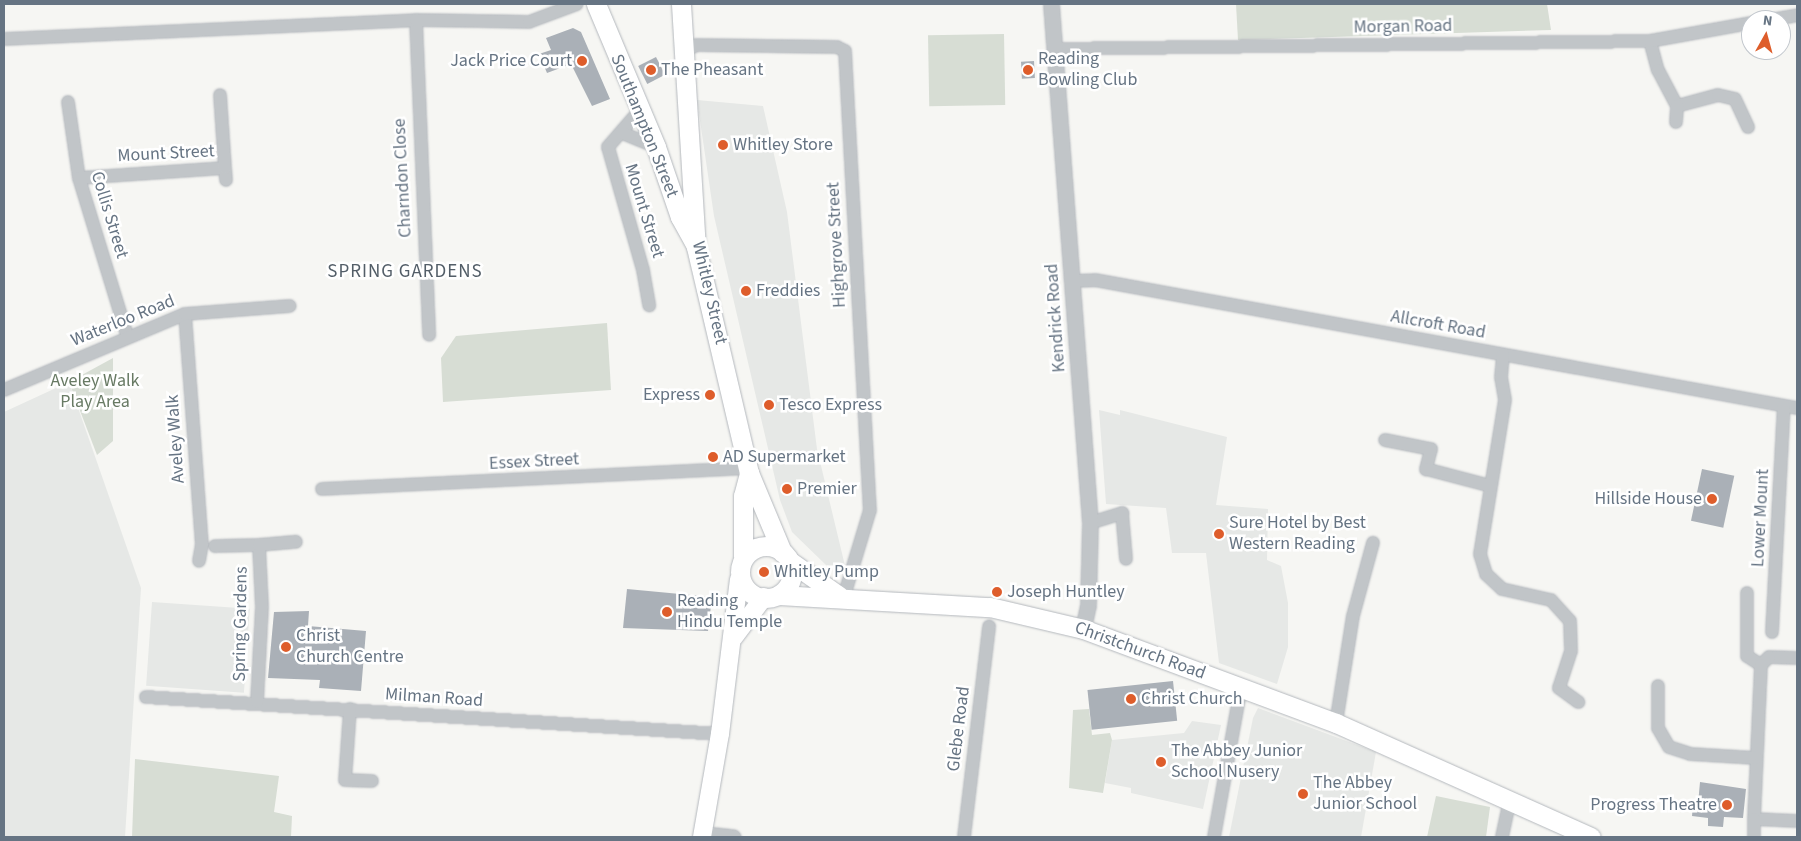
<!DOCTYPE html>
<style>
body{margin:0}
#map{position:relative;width:1801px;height:841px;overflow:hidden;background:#f6f6f3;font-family:"Source Sans 3",sans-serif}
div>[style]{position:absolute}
.built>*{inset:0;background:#e6e8e6;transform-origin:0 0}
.green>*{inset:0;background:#d7ddd4;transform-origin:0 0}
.building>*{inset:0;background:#aab0b7;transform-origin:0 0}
.roads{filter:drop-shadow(0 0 1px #b4b8bd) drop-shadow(0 0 1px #b4b8bd)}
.minor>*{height:12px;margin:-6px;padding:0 6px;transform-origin:6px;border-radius:6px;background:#c1c5c8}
.tertiary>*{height:15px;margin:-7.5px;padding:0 7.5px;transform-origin:7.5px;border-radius:7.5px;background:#c1c5c8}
.secondary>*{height:18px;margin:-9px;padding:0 9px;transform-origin:9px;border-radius:9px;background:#fff}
.primary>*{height:19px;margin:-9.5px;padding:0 9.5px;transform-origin:9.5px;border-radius:9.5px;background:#fff}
.primary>.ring{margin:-9.5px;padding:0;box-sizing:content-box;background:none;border:19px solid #fff;border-radius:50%}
.dots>*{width:14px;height:14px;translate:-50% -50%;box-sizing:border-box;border:2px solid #fff;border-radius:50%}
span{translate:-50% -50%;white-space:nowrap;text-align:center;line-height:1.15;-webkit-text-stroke:5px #fff;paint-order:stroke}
.street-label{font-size:18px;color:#667483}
.poi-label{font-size:18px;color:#667483}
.left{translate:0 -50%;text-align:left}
.right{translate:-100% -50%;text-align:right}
.park-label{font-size:18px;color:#687a64}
.neighbourhood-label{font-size:19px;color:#535e68;letter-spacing:1px}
.frame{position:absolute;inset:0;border:5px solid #667483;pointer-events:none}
.north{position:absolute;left:1741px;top:10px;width:50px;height:50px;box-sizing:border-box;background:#fff;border:1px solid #c2c7cd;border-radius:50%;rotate:7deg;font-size:14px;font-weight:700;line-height:20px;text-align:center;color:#667483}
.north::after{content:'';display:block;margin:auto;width:18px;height:22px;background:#de5d2b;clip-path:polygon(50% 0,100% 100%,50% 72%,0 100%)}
</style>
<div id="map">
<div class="built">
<i style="clip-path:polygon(697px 100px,763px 106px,787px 212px,817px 449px,846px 570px,826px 565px,792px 532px,780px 500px,714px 216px)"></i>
<i style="clip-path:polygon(69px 382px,141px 588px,125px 837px,4px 837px,4px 412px)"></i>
<i style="clip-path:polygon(1099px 410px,1120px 415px,1120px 410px,1227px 437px,1216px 505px,1268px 509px,1267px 560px,1281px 566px,1288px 603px,1288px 647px,1277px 684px,1219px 663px,1206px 553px,1172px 553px,1166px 508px,1106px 504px)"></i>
<i style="left:152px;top:602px;width:98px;height:84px;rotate:4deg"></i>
<i style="clip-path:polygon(1258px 708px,1376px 752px,1361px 837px,1229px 837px,1253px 718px)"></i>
<i style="clip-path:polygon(1192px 721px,1221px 725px,1203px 809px,1131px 793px,1131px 788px,1105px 783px,1112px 740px,1184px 733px)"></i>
</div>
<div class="green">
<i style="clip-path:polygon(1236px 4px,1547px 4px,1551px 30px,1238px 40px)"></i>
<i style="left:1004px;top:34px;width:71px;height:76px;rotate:89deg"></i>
<i style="clip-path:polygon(607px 323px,611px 390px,443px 402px,441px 358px,456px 336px)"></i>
<i style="clip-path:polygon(113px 358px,113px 441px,97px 455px,69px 382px)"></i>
<i style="clip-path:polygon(1089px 709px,1092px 735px,1110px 733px,1112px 740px,1103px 793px,1069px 788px,1073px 710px)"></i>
<i style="clip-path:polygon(135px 759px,279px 776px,274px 812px,292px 816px,291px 837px,132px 837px)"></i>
<i style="clip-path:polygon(1436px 796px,1490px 807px,1486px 837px,1427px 837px)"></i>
</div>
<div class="building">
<i style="clip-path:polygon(573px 28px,581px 32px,610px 99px,592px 106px,571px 64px,547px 73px,539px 54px,551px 50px,546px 38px)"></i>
<i style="left:656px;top:57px;width:20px;height:20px;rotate:63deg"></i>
<i style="left:1034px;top:61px;width:17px;height:13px;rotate:87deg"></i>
<i style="left:1702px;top:469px;width:33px;height:53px;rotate:12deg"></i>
<i style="clip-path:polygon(627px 589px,712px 597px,708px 631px,623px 628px)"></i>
<i style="clip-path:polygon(309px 611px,308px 626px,366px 631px,361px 691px,319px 688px,320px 680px,268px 678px,274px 612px)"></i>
<i style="left:1173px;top:681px;width:40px;height:86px;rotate:84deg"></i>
<i style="clip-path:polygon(1700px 782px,1746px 789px,1743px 818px,1724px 817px,1723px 827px,1708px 826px,1708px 818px,1692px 816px,1693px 804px,1698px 804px)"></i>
</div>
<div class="roads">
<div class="minor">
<i style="left:416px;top:20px;width:315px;rotate:87.6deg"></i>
<i style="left:1770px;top:20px;width:27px;rotate:-10deg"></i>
<i style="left:4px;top:39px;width:412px;rotate:-2.6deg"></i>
<i style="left:416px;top:20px;width:113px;rotate:1deg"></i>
<i style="left:529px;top:22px;width:51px;rotate:-20.6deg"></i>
<i style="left:1650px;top:41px;width:30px;rotate:75deg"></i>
<i style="left:1658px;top:70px;width:41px;rotate:62.2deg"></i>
<i style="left:1677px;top:106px;width:42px;rotate:-15deg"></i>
<i style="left:1718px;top:95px;width:17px;rotate:13deg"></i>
<i style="left:1735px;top:99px;width:31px;rotate:65deg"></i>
<i style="left:1055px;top:49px;width:595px;rotate:-0.77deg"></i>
<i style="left:1650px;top:41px;width:103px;rotate:-10.1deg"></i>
<i style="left:683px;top:51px;width:15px;rotate:-23deg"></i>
<i style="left:697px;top:45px;width:140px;rotate:0.8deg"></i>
<i style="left:837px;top:47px;width:9px;rotate:27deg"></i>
<i style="left:845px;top:51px;width:460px;rotate:86.9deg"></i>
<i style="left:870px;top:510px;width:90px;rotate:106.8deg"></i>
<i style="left:68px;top:102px;width:77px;rotate:81.8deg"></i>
<i style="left:79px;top:178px;width:164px;rotate:73deg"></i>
<i style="left:640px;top:110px;width:49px;rotate:130.9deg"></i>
<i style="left:608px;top:147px;width:128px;rotate:74.1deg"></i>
<i style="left:643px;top:270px;width:36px;rotate:80deg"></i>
<i style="left:1676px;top:122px;width:16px;rotate:-86deg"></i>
<i style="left:622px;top:133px;width:37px;rotate:22deg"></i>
<i style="left:225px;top:168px;width:12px;rotate:85deg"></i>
<i style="left:79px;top:178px;width:146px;rotate:-3.9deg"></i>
<i style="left:225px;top:168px;width:73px;rotate:-93.9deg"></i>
<i style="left:1072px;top:281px;width:23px;rotate:-2deg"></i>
<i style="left:1095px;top:280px;width:714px;rotate:10.33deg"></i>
<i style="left:185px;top:314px;width:231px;rotate:85.8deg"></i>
<i style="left:202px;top:544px;width:17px;rotate:100deg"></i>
<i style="left:1503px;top:355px;width:22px;rotate:95deg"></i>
<i style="left:1501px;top:377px;width:23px;rotate:80deg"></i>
<i style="left:1505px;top:400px;width:156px;rotate:99.2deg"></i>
<i style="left:1480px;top:554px;width:21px;rotate:73deg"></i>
<i style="left:1486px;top:574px;width:22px;rotate:43deg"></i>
<i style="left:1502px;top:589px;width:50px;rotate:12.7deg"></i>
<i style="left:1551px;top:600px;width:28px;rotate:48deg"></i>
<i style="left:1570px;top:621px;width:30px;rotate:88deg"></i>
<i style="left:1571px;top:651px;width:39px;rotate:108deg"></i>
<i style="left:1559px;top:688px;width:24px;rotate:36deg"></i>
<i style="left:4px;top:390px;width:196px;rotate:-22.8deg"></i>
<i style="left:185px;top:314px;width:105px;rotate:-4.4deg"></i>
<i style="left:1385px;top:440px;width:47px;rotate:11.1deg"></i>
<i style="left:1431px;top:449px;width:21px;rotate:104deg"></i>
<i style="left:1426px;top:469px;width:67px;rotate:14.7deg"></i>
<i style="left:322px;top:489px;width:427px;rotate:-2.8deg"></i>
<i style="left:1090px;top:523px;width:34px;rotate:-17deg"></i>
<i style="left:1122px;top:513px;width:46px;rotate:85deg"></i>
<i style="left:215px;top:546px;width:44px;rotate:-1.3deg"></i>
<i style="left:1747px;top:593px;width:63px;rotate:90deg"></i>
<i style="left:1747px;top:656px;width:17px;rotate:33deg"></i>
<i style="left:1772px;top:632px;width:226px;rotate:-87deg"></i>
<i style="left:1797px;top:658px;width:28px;rotate:-178deg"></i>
<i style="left:1769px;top:657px;width:11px;rotate:135deg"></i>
<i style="left:1761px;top:665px;width:154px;rotate:92.6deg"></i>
<i style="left:1754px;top:819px;width:43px;rotate:2.7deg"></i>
<i style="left:1658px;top:686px;width:42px;rotate:90deg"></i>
<i style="left:1658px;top:728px;width:22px;rotate:60deg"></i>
<i style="left:1669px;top:747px;width:22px;rotate:18deg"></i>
<i style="left:1690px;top:754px;width:66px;rotate:3.5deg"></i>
<i style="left:146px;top:697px;width:575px;rotate:3.69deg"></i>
<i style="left:257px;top:702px;width:95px;rotate:-87deg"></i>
<i style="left:262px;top:607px;width:62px;rotate:-92.8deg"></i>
<i style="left:259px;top:545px;width:37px;rotate:-5deg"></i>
<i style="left:350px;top:709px;width:71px;rotate:94deg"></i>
<i style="left:345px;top:780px;width:27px;rotate:2deg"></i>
<i style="left:1336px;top:723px;width:108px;rotate:-81deg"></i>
<i style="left:1353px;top:616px;width:76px;rotate:-74.7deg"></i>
<i style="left:964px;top:837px;width:212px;rotate:-83.2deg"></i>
<i style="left:1214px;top:837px;width:152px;rotate:-79.8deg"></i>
<i style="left:1502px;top:837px;width:39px;rotate:-78deg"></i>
<i style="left:1754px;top:837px;width:18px;rotate:-90deg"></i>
</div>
<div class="tertiary">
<i style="left:1051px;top:4px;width:520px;rotate:85.7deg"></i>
<i style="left:1090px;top:523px;width:82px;rotate:91.4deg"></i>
<i style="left:1088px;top:605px;width:25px;rotate:102deg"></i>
<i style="left:703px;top:834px;width:30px;rotate:6deg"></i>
</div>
<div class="secondary">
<i style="left:734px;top:637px;width:50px;rotate:-53.1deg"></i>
<i style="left:702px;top:837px;width:105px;rotate:-80.1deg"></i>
<i style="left:720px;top:734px;width:155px;rotate:-83deg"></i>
</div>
<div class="primary">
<i style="left:596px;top:4px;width:155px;rotate:67.2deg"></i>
<i style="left:656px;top:147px;width:74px;rotate:71.1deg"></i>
<i style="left:680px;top:217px;width:31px;rotate:61deg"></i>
<i style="left:681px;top:4px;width:243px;rotate:86.5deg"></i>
<i style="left:696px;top:247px;width:232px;rotate:76.8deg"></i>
<i style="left:749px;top:473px;width:86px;rotate:67.3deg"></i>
<i class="ring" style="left:740px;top:546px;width:33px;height:33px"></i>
<i style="left:743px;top:556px;width:60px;rotate:-90deg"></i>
<i style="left:743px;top:496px;width:24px;rotate:-75deg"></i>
<i style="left:791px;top:562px;width:59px;rotate:35.3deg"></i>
<i style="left:779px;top:595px;width:211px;rotate:3.3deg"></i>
<i style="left:990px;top:607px;width:96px;rotate:13.3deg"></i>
<i style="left:1083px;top:629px;width:270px;rotate:20.4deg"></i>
<i style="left:1336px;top:723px;width:279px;rotate:24.1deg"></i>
</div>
</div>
<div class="dots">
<i style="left:582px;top:61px;background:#de5d2b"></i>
<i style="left:651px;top:70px;background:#de5d2b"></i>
<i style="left:1028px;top:70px;background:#de5d2b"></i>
<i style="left:723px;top:145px;background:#de5d2b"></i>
<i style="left:746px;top:291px;background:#de5d2b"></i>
<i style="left:710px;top:395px;background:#de5d2b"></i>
<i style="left:769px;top:405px;background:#de5d2b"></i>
<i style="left:713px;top:457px;background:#de5d2b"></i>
<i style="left:787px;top:489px;background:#de5d2b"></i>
<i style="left:1712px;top:499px;background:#de5d2b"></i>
<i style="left:1219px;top:534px;background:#de5d2b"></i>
<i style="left:764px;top:572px;background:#de5d2b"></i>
<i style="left:997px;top:592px;background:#de5d2b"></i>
<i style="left:667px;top:612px;background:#de5d2b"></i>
<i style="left:286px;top:647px;background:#de5d2b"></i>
<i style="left:1131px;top:699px;background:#de5d2b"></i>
<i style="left:1161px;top:762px;background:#de5d2b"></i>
<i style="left:1303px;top:794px;background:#de5d2b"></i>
<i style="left:1727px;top:805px;background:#de5d2b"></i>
</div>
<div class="street-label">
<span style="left:1403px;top:27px;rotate:-1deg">Morgan Road</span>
<span style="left:644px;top:126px;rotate:68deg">Southampton Street</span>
<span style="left:166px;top:154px;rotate:-3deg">Mount Street</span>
<span style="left:403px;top:178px;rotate:-93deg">Charndon Close</span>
<span style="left:644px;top:211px;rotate:73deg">Mount Street</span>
<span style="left:109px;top:215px;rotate:73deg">Collis Street</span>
<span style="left:837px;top:245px;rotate:-93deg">Highgrove Street</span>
<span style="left:709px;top:293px;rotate:77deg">Whitley Street</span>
<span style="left:1056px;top:318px;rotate:-94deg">Kendrick Road</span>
<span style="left:123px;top:321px;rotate:-22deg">Waterloo Road</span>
<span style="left:1438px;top:325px;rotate:10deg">Allcroft Road</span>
<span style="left:176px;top:439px;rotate:-94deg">Aveley Walk</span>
<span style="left:534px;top:462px;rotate:-3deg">Essex Street</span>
<span style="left:1761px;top:518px;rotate:-87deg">Lower Mount</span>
<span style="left:241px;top:624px;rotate:-89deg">Spring Gardens</span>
<span style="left:1140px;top:651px;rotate:20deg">Christchurch Road</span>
<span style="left:434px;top:698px;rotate:4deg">Milman Road</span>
<span style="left:959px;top:729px;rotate:-83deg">Glebe Road</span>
</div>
<div class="poi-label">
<span class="left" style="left:1038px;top:70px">Reading<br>Bowling Club</span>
<span class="right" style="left:572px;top:61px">Jack Price Court</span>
<span class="left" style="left:661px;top:70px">The Pheasant</span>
<span class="left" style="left:733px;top:145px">Whitley Store</span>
<span class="left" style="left:756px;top:291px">Freddies</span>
<span class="right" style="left:700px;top:395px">Express</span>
<span class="left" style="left:779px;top:405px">Tesco Express</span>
<span class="left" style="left:723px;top:457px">AD Supermarket</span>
<span class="left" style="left:797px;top:489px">Premier</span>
<span class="right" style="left:1702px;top:499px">Hillside House</span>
<span class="left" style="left:1229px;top:534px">Sure Hotel by Best<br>Western Reading</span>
<span class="left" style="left:774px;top:572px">Whitley Pump</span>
<span class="left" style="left:1007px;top:592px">Joseph Huntley</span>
<span class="left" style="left:677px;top:612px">Reading<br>Hindu Temple</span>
<span class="left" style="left:296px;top:647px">Christ<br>Church Centre</span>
<span class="left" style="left:1141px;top:699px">Christ Church</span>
<span class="left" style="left:1171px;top:762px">The Abbey Junior<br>School Nusery</span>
<span class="left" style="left:1313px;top:794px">The Abbey<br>Junior School</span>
<span class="right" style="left:1717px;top:805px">Progress Theatre</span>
</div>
<div class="park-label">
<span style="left:95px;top:392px">Aveley Walk<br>Play Area</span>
</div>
<div class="neighbourhood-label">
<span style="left:405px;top:272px">SPRING GARDENS</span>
</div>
<div class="frame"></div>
<div class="north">N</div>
</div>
